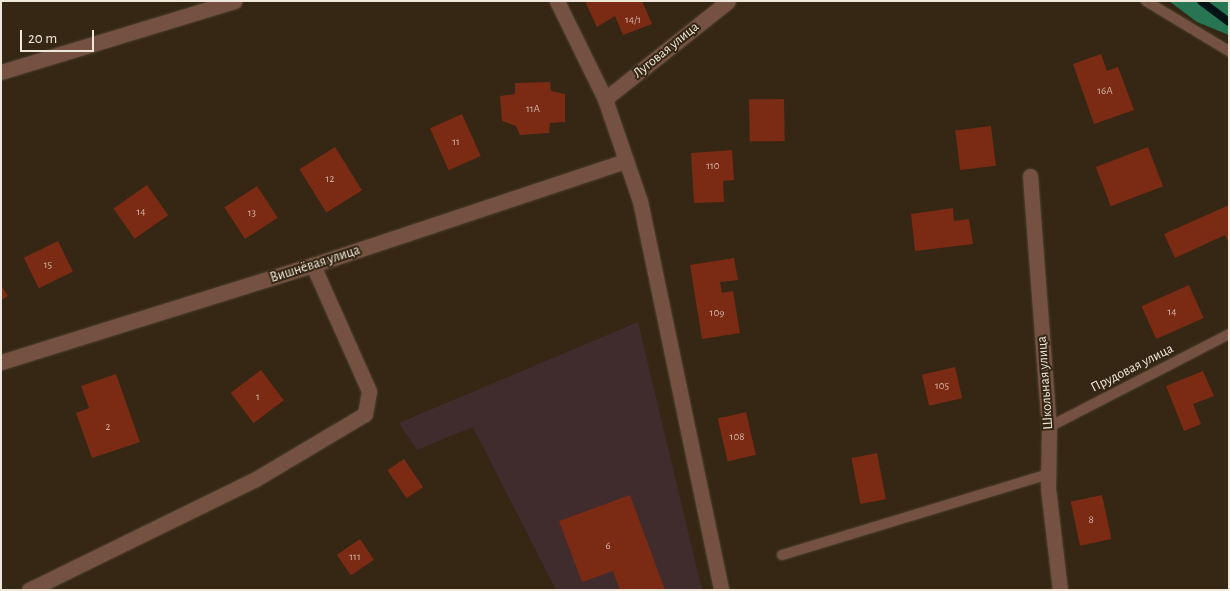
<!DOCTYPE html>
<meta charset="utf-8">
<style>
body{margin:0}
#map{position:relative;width:1230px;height:591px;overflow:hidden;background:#352714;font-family:"Alegreya Sans",sans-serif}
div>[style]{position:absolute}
.education>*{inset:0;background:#402c2c}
.forest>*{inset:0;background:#277552}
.stream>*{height:8px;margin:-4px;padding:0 4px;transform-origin:4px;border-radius:4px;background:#031316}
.building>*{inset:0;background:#7b2a13;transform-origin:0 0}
.roads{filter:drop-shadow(0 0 1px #4f4230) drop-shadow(0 0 1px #4f4230)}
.service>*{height:10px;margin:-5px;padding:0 5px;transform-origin:5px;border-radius:5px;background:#745140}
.minor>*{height:15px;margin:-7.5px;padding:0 7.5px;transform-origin:7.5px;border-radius:7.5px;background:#745140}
span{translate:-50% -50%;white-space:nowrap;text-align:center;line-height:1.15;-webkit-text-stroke:4px #352714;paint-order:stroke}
.number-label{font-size:11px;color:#d3b8a9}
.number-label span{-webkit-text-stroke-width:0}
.street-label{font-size:14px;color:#f0e7db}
.frame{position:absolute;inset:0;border:2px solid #f0e7db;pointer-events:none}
.scale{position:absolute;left:20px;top:30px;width:74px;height:22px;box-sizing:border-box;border:2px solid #f0e7db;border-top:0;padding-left:6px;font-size:15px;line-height:18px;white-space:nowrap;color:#f0e7db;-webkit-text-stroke:4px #352714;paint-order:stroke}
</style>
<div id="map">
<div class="education">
<i style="clip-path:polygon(638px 322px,702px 590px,556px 590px,473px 427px,417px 450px,399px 423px)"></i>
</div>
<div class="forest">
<i style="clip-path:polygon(1169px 1px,1229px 1px,1229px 35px,1197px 22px)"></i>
</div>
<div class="stream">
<i style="left:1201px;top:1px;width:35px;rotate:37deg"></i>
</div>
<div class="building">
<i style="clip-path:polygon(585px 1px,642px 1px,652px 24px,623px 35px,615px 16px,597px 27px)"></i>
<i style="clip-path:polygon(1101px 54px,1107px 71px,1118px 67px,1134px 110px,1094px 124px,1073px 64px)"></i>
<i style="clip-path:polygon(550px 82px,551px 91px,565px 94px,565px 122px,550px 123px,549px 133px,520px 135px,516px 126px,502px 121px,500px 96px,515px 94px,515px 83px)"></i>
<i style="left:784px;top:99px;width:42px;height:35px;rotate:89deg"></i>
<i style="left:462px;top:114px;width:46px;height:35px;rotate:66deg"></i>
<i style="left:991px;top:126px;width:40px;height:36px;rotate:83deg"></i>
<i style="left:335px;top:147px;width:51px;height:42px;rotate:58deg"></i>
<i style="left:1148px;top:147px;width:42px;height:56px;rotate:69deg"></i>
<i style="clip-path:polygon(732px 150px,734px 180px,723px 181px,724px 202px,694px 203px,691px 153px)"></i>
<i style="left:147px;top:185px;width:37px;height:41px;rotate:55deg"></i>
<i style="left:257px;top:186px;width:38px;height:39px;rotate:57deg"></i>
<i style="clip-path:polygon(1229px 205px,1229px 244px,1225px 235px,1175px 258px,1164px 234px)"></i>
<i style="clip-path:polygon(953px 208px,954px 221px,969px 219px,973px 244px,915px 251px,911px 214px)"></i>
<i style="left:58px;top:241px;width:34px;height:38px;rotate:64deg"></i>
<i style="clip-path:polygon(734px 258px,738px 280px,720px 282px,722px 293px,733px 291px,740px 333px,702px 339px,690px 265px)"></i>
<i style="clip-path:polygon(1px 285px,8px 296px,1px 300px)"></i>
<i style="left:1189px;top:285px;width:36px;height:52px;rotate:66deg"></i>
<i style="left:955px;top:367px;width:32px;height:34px;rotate:77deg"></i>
<i style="left:261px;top:370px;width:38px;height:38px;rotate:53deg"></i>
<i style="clip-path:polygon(1203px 371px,1214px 396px,1193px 404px,1201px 424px,1184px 431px,1166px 386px)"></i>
<i style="clip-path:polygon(116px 374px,140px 442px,92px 458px,76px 413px,89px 408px,81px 386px)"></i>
<i style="left:746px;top:412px;width:44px;height:29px;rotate:77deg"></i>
<i style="left:877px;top:453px;width:47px;height:26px;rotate:79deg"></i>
<i style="left:404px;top:459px;width:34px;height:20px;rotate:56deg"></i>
<i style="clip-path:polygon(630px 495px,665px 590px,620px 590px,613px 571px,582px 582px,559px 521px)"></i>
<i style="left:1102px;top:495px;width:45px;height:32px;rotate:78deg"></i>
<i style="left:360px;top:539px;width:25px;height:28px;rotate:56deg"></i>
</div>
<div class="roads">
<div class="service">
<i style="left:1146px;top:1px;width:97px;rotate:31.1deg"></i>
<i style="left:1049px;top:427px;width:203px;rotate:-27.3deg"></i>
<i style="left:782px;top:555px;width:278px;rotate:-16.9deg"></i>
</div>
<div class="minor">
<i style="left:557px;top:1px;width:109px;rotate:63.9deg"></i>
<i style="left:605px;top:99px;width:108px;rotate:71.1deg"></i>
<i style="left:640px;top:201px;width:397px;rotate:78.2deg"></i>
<i style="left:1px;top:72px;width:244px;rotate:-16.9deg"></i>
<i style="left:605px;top:99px;width:157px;rotate:-38.5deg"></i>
<i style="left:1030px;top:176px;width:252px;rotate:85.7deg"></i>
<i style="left:1049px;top:427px;width:61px;rotate:90.9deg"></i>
<i style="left:1048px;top:488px;width:103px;rotate:83.3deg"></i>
<i style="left:1px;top:362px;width:327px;rotate:-17.3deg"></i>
<i style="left:313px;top:265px;width:330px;rotate:-18.4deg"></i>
<i style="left:29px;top:590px;width:250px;rotate:-26.1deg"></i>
<i style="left:254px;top:480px;width:129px;rotate:-30.7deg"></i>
<i style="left:365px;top:414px;width:23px;rotate:-80deg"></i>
<i style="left:369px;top:391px;width:138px;rotate:-114deg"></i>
</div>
</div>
<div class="number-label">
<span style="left:633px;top:20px">14/1</span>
<span style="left:1105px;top:91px">16А</span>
<span style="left:533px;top:109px">11А</span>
<span style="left:456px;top:142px">11</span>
<span style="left:713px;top:166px">110</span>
<span style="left:330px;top:179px">12</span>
<span style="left:141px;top:212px">14</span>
<span style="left:252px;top:213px">13</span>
<span style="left:48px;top:265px">15</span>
<span style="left:1172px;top:312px">14</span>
<span style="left:717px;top:313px">109</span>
<span style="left:942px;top:386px">105</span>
<span style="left:258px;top:397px">1</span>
<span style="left:108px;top:427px">2</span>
<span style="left:737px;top:437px">108</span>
<span style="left:1091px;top:520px">8</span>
<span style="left:608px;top:546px">6</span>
<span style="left:355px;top:557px">111</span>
</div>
<div class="street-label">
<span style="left:666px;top:50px;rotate:-39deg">Луговая улица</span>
<span style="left:315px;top:264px;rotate:-18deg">Вишнёвая улица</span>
<span style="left:1132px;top:368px;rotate:-27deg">Прудовая улица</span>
<span style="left:1045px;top:383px;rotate:-94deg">Школьная улица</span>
</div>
<div class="frame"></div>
<div class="scale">20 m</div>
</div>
